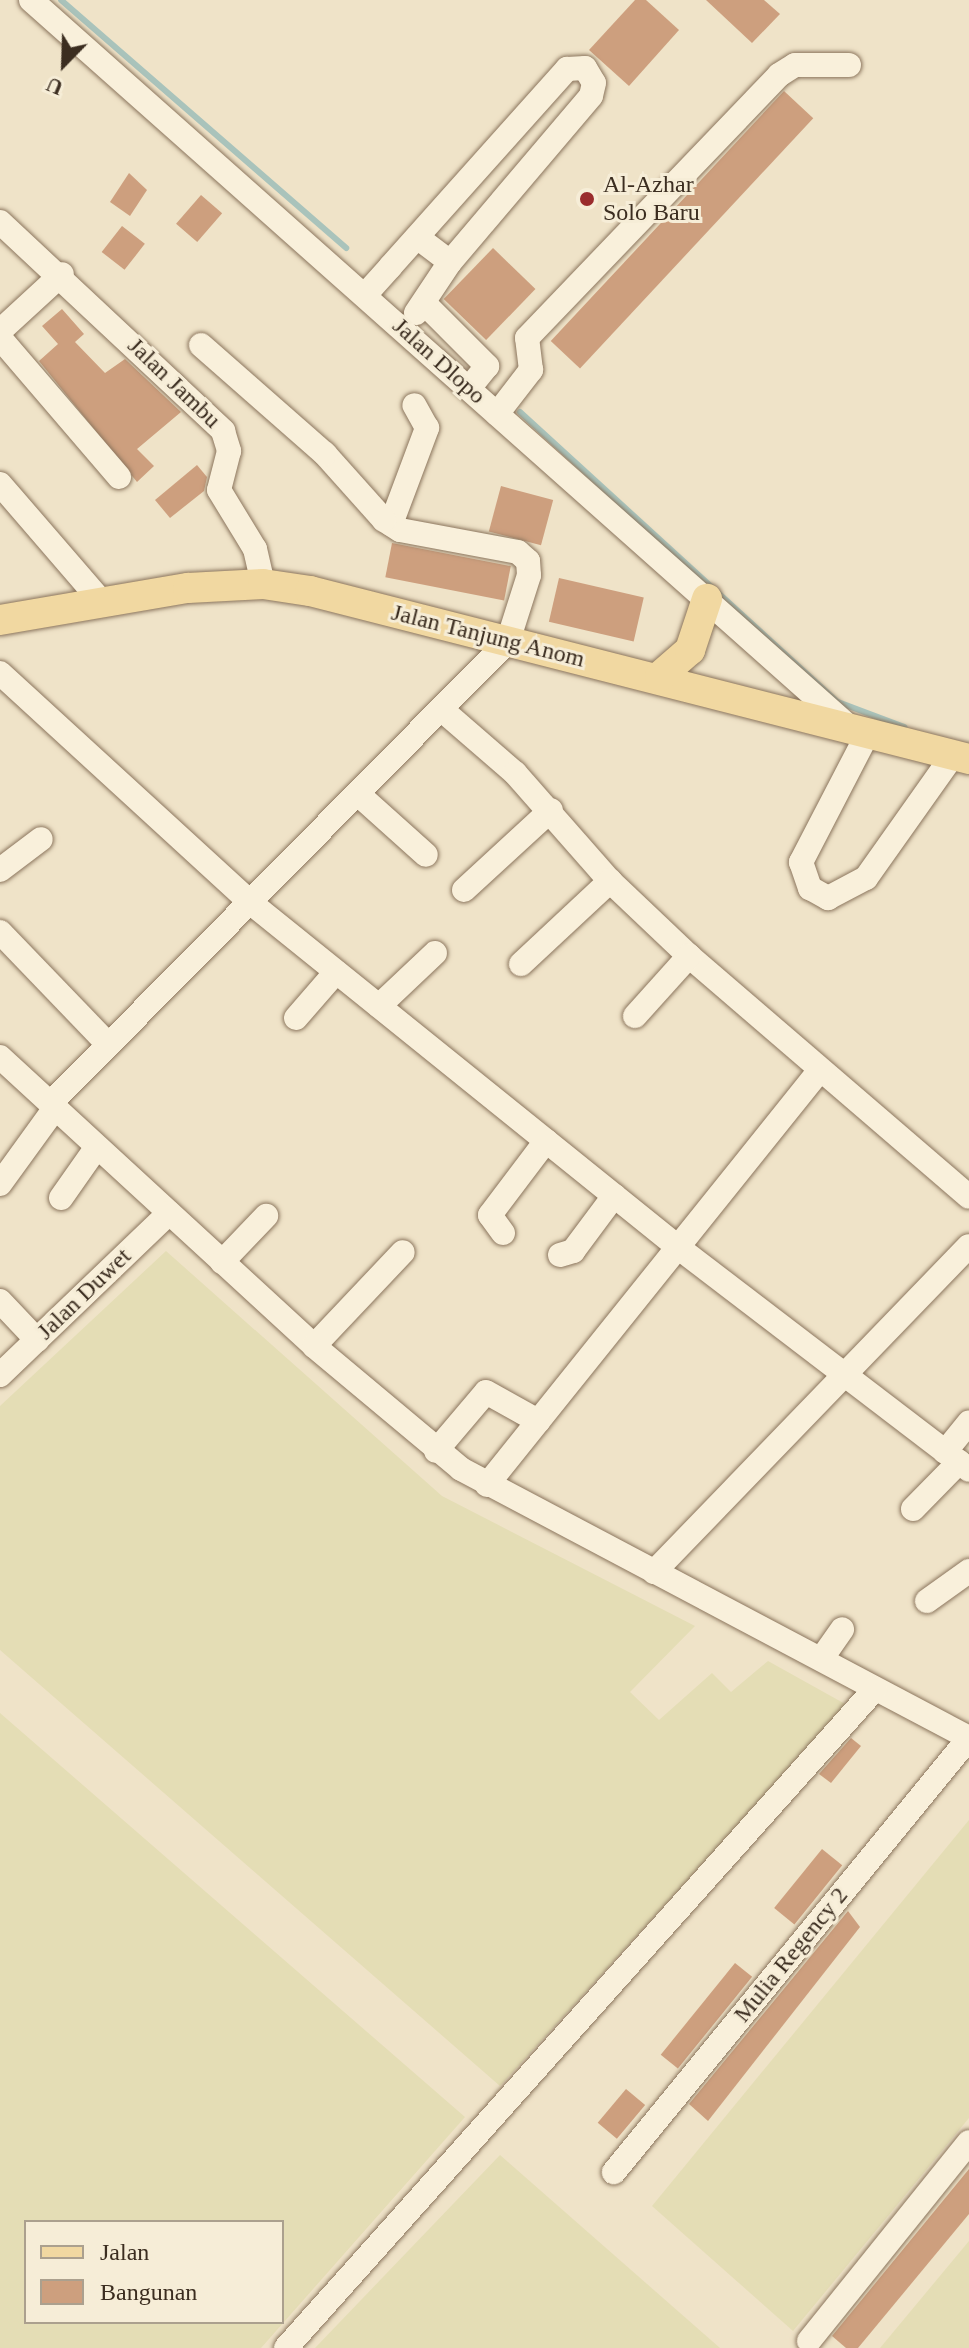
<!DOCTYPE html>
<style>
body{margin:0}
#map{position:relative;width:969px;height:2348px;overflow:hidden;background:#efe3c8;font-family:Georgia,serif}
div>[style]{position:absolute}
.farmland>*{inset:0;background:#e4ddb5}
.stream>*{height:6px;margin:-3px;padding:0 3px;transform-origin:3px;border-radius:3px;background:#a9c3bb}
.building>*{inset:0;background:#cd9f7e;transform-origin:0 0}
.roads{filter:drop-shadow(0 0 2px #8b755d) drop-shadow(0 0 2px #8b755d)}
.minor>*{height:24px;margin:-12px;padding:0 12px;transform-origin:12px;border-radius:12px;background:#f9f0db}
.major>*{height:30px;margin:-15px;padding:0 15px;transform-origin:15px;border-radius:15px;background:#f1d8a1}
.dots>*{width:22px;height:22px;translate:-50% -50%;box-sizing:border-box;border:4px solid #f6edd7;border-radius:50%}
span{translate:-50% -50%;white-space:nowrap;text-align:center;line-height:1.15;-webkit-text-stroke:6px #f6edd7;paint-order:stroke}
.poi-label{font-size:24px;color:#3b2d20}
.left{translate:0 -50%;text-align:left}
.street-label{font-size:24px;color:#3b2d20}
.legend{position:absolute;left:24px;top:2220px;width:260px;height:104px;box-sizing:border-box;background:#f6edd7;border:2px solid #aba08e;margin:0;padding:10px 14px;list-style:none;font-size:24px;color:#3b2d20}
.legend li{display:flex;align-items:center;gap:16px;height:40px}
.legend b{width:40px;border:2px solid #aba08e}
.north{position:absolute;left:24px;top:24px;width:80px;height:80px;-webkit-text-stroke:6px #f6edd7;paint-order:stroke;rotate:203deg;font-size:22px;font-weight:700;line-height:32px;text-align:center;color:#3b2d20}
.north::after{content:'';display:block;margin:auto;width:28px;height:36px;background:#3b2d20;clip-path:polygon(50% 0,100% 100%,50% 72%,0 100%)}
</style>
<div id="map">
<div class="farmland">
<i style="clip-path:polygon(166px 1251px,442px 1496px,695px 1626px,630px 1692px,659px 1720px,712px 1673px,731px 1692px,768px 1661px,847px 1705px,500px 2086px,0 1650px,0 1406px)"></i>
<i style="clip-path:polygon(evenodd,0 1713px,465px 2117px,261px 2348px,0 2348px,0 1713px,26px 2222px,282px 2222px,282px 2322px,26px 2322px,26px 2222px)"></i>
<i style="clip-path:polygon(969px 1820px,969px 2118px,793px 2331px,652px 2206px)"></i>
<i style="clip-path:polygon(500px 2155px,720px 2348px,315px 2348px)"></i>
<i style="clip-path:polygon(969px 2241px,969px 2348px,880px 2348px)"></i>
</div>
<div class="stream">
<i style="left:61px;top:0;width:378px;rotate:41deg"></i>
<i style="left:520px;top:412px;width:430px;rotate:42.4deg"></i>
<i style="left:838px;top:702px;width:71px;rotate:20.7deg"></i>
</div>
<div class="building">
<i style="clip-path:polygon(635px 0,646px 0,679px 30px,629px 86px,589px 50px)"></i>
<i style="clip-path:polygon(706px 0,764px 0,780px 14px,752px 43px)"></i>
<i style="left:784px;top:91px;width:40px;height:342px;rotate:43deg"></i>
<i style="clip-path:polygon(129px 173px,147px 190px,130px 216px,110px 202px)"></i>
<i style="left:201px;top:195px;width:28px;height:38px;rotate:41deg"></i>
<i style="left:122px;top:226px;width:29px;height:33px;rotate:38deg"></i>
<i style="left:493px;top:248px;width:59px;height:71px;rotate:44deg"></i>
<i style="clip-path:polygon(62px 309px,84px 334px,75px 342px,105px 373px,125px 359px,181px 412px,137px 449px,154px 466px,137px 482px,39px 361px,58px 344px,42px 326px)"></i>
<i style="clip-path:polygon(197px 465px,207px 477px,204px 491px,170px 518px,155px 500px)"></i>
<i style="left:501px;top:486px;width:54px;height:47px;rotate:15deg"></i>
<i style="left:392px;top:543px;width:121px;height:35px;rotate:11deg"></i>
<i style="left:559px;top:578px;width:87px;height:45px;rotate:13deg"></i>
<i style="clip-path:polygon(851px 1738px,861px 1746px,831px 1783px,819px 1774px)"></i>
<i style="left:822px;top:1849px;width:26px;height:76px;rotate:39deg"></i>
<i style="clip-path:polygon(848px 1911px,860px 1927px,708px 2121px,689px 2104px)"></i>
<i style="left:735px;top:1963px;width:22px;height:118px;rotate:39deg"></i>
<i style="left:626px;top:2089px;width:25px;height:44px;rotate:40deg"></i>
<i style="clip-path:polygon(969px 2169px,969px 2214px,858px 2348px,846px 2348px,832px 2336px)"></i>
</div>
<div class="roads">
<div class="minor">
<i style="left:31px;top:0;width:1090px;rotate:41.62deg"></i>
<i style="left:0;top:222px;width:306px;rotate:43.1deg"></i>
<i style="left:223px;top:431px;width:21px;rotate:73deg"></i>
<i style="left:229px;top:451px;width:40px;rotate:104.4deg"></i>
<i style="left:219px;top:490px;width:69px;rotate:58.6deg"></i>
<i style="left:255px;top:549px;width:36px;rotate:77deg"></i>
<i style="left:365px;top:295px;width:38px;rotate:-48deg"></i>
<i style="left:390px;top:267px;width:266px;rotate:-48.2deg"></i>
<i style="left:567px;top:69px;width:18px;rotate:-3deg"></i>
<i style="left:585px;top:68px;width:17px;rotate:59deg"></i>
<i style="left:594px;top:83px;width:13px;rotate:103deg"></i>
<i style="left:591px;top:96px;width:218px;rotate:130.3deg"></i>
<i style="left:450px;top:262px;width:41px;rotate:-142.9deg"></i>
<i style="left:425px;top:304px;width:88px;rotate:45deg"></i>
<i style="left:487px;top:366px;width:28px;rotate:129deg"></i>
<i style="left:416px;top:313px;width:61px;rotate:-56.3deg"></i>
<i style="left:0;top:331px;width:84px;rotate:-42.6deg"></i>
<i style="left:0;top:338px;width:183px;rotate:49.4deg"></i>
<i style="left:497px;top:414px;width:56px;rotate:-52.3deg"></i>
<i style="left:531px;top:370px;width:32px;rotate:-97deg"></i>
<i style="left:527px;top:338px;width:364px;rotate:-46.2deg"></i>
<i style="left:779px;top:75px;width:19px;rotate:-32deg"></i>
<i style="left:795px;top:65px;width:54px"></i>
<i style="left:0;top:484px;width:156px;rotate:49.2deg"></i>
<i style="left:391px;top:524px;width:103px;rotate:-69.4deg"></i>
<i style="left:427px;top:428px;width:26px;rotate:-119deg"></i>
<i style="left:0;top:673px;width:340px;rotate:42.5deg"></i>
<i style="left:251px;top:903px;width:550px;rotate:38.87deg"></i>
<i style="left:679px;top:1248px;width:365px;rotate:37.4deg"></i>
<i style="left:441px;top:709px;width:98px;rotate:40.9deg"></i>
<i style="left:515px;top:773px;width:144px;rotate:48.7deg"></i>
<i style="left:610px;top:881px;width:109px;rotate:43.5deg"></i>
<i style="left:689px;top:956px;width:369px;rotate:40.7deg"></i>
<i style="left:869px;top:731px;width:148px;rotate:117.4deg"></i>
<i style="left:801px;top:862px;width:28px;rotate:71deg"></i>
<i style="left:810px;top:888px;width:21px;rotate:29deg"></i>
<i style="left:828px;top:898px;width:43px;rotate:-27.8deg"></i>
<i style="left:866px;top:878px;width:151px;rotate:-54.7deg"></i>
<i style="left:358px;top:794px;width:91px;rotate:41.9deg"></i>
<i style="left:0;top:870px;width:51px;rotate:-37.1deg"></i>
<i style="left:464px;top:890px;width:118px;rotate:-42.6deg"></i>
<i style="left:0;top:932px;width:154px;rotate:46.1deg"></i>
<i style="left:521px;top:964px;width:122px;rotate:-43deg"></i>
<i style="left:379px;top:1006px;width:77px;rotate:-43.4deg"></i>
<i style="left:635px;top:1016px;width:81px;rotate:-48deg"></i>
<i style="left:296px;top:1018px;width:61px;rotate:-49deg"></i>
<i style="left:0;top:1057px;width:427px;rotate:42.6deg"></i>
<i style="left:314px;top:1346px;width:192px;rotate:39.9deg"></i>
<i style="left:461px;top:1469px;width:575px;rotate:27.9deg"></i>
<i style="left:969px;top:1738px;width:561px;rotate:129.28deg"></i>
<i style="left:51px;top:1103px;width:650px;rotate:-45.31deg"></i>
<i style="left:508px;top:641px;width:69px;rotate:-72.3deg"></i>
<i style="left:529px;top:575px;width:14px;rotate:-94deg"></i>
<i style="left:528px;top:561px;width:13px;rotate:-138deg"></i>
<i style="left:518px;top:552px;width:120px;rotate:-169.4deg"></i>
<i style="left:400px;top:530px;width:19px;rotate:-148deg"></i>
<i style="left:384px;top:520px;width:89px;rotate:-131.8deg"></i>
<i style="left:325px;top:454px;width:165px;rotate:-138.7deg"></i>
<i style="left:0;top:1184px;width:94px;rotate:-54.1deg"></i>
<i style="left:61px;top:1198px;width:61px;rotate:-55deg"></i>
<i style="left:503px;top:1233px;width:22px;rotate:-126deg"></i>
<i style="left:490px;top:1215px;width:93px;rotate:-52.9deg"></i>
<i style="left:560px;top:1255px;width:14px;rotate:-17deg"></i>
<i style="left:573px;top:1251px;width:69px;rotate:-53.3deg"></i>
<i style="left:222px;top:1262px;width:64px;rotate:-46.3deg"></i>
<i style="left:0;top:1301px;width:54px;rotate:46.5deg"></i>
<i style="left:314px;top:1346px;width:129px;rotate:-46.6deg"></i>
<i style="left:0;top:1375px;width:234px;rotate:-43.8deg"></i>
<i style="left:436px;top:1451px;width:77px;rotate:-49.7deg"></i>
<i style="left:486px;top:1392px;width:60px;rotate:29.1deg"></i>
<i style="left:945px;top:1452px;width:38px;rotate:-51deg"></i>
<i style="left:487px;top:1485px;width:532px;rotate:-51.26deg"></i>
<i style="left:913px;top:1509px;width:66px;rotate:-45.6deg"></i>
<i style="left:654px;top:1572px;width:453px;rotate:-46deg"></i>
<i style="left:927px;top:1601px;width:52px;rotate:-35.5deg"></i>
<i style="left:822px;top:1658px;width:35px;rotate:-55deg"></i>
<i style="left:809px;top:2341px;width:255px;rotate:-51.2deg"></i>
<i style="left:286px;top:2348px;width:884px;rotate:-48.21deg"></i>
</div>
<div class="major">
<i style="left:0;top:620px;width:191px;rotate:-9.7deg"></i>
<i style="left:188px;top:588px;width:75px;rotate:-3.1deg"></i>
<i style="left:263px;top:584px;width:48px;rotate:8.5deg"></i>
<i style="left:310px;top:591px;width:680px;rotate:14.3deg"></i>
<i style="left:660px;top:676px;width:40px;rotate:-41deg"></i>
<i style="left:690px;top:650px;width:54px;rotate:-71.6deg"></i>
</div>
</div>
<div class="dots">
<i style="left:587px;top:199px;background:#9a2c2d"></i>
</div>
<div class="poi-label">
<span class="left" style="left:603px;top:199px">Al-Azhar<br>Solo Baru</span>
</div>
<div class="street-label">
<span style="left:439px;top:361px;rotate:42deg">Jalan Dlopo</span>
<span style="left:174px;top:383px;rotate:44deg">Jalan Jambu</span>
<span style="left:488px;top:636px;rotate:14deg">Jalan Tanjung Anom</span>
<span style="left:84px;top:1294px;rotate:-44deg">Jalan Duwet</span>
<span style="left:791px;top:1955px;rotate:-51deg">Mulia Regency 2</span>
</div>
<ul class="legend">
<li><b style="height:10px;background:#f1d8a1"></b>Jalan</li>
<li><b style="height:22px;background:#cd9f7e"></b>Bangunan</li>
</ul>
<div class="north">U</div>
</div>
